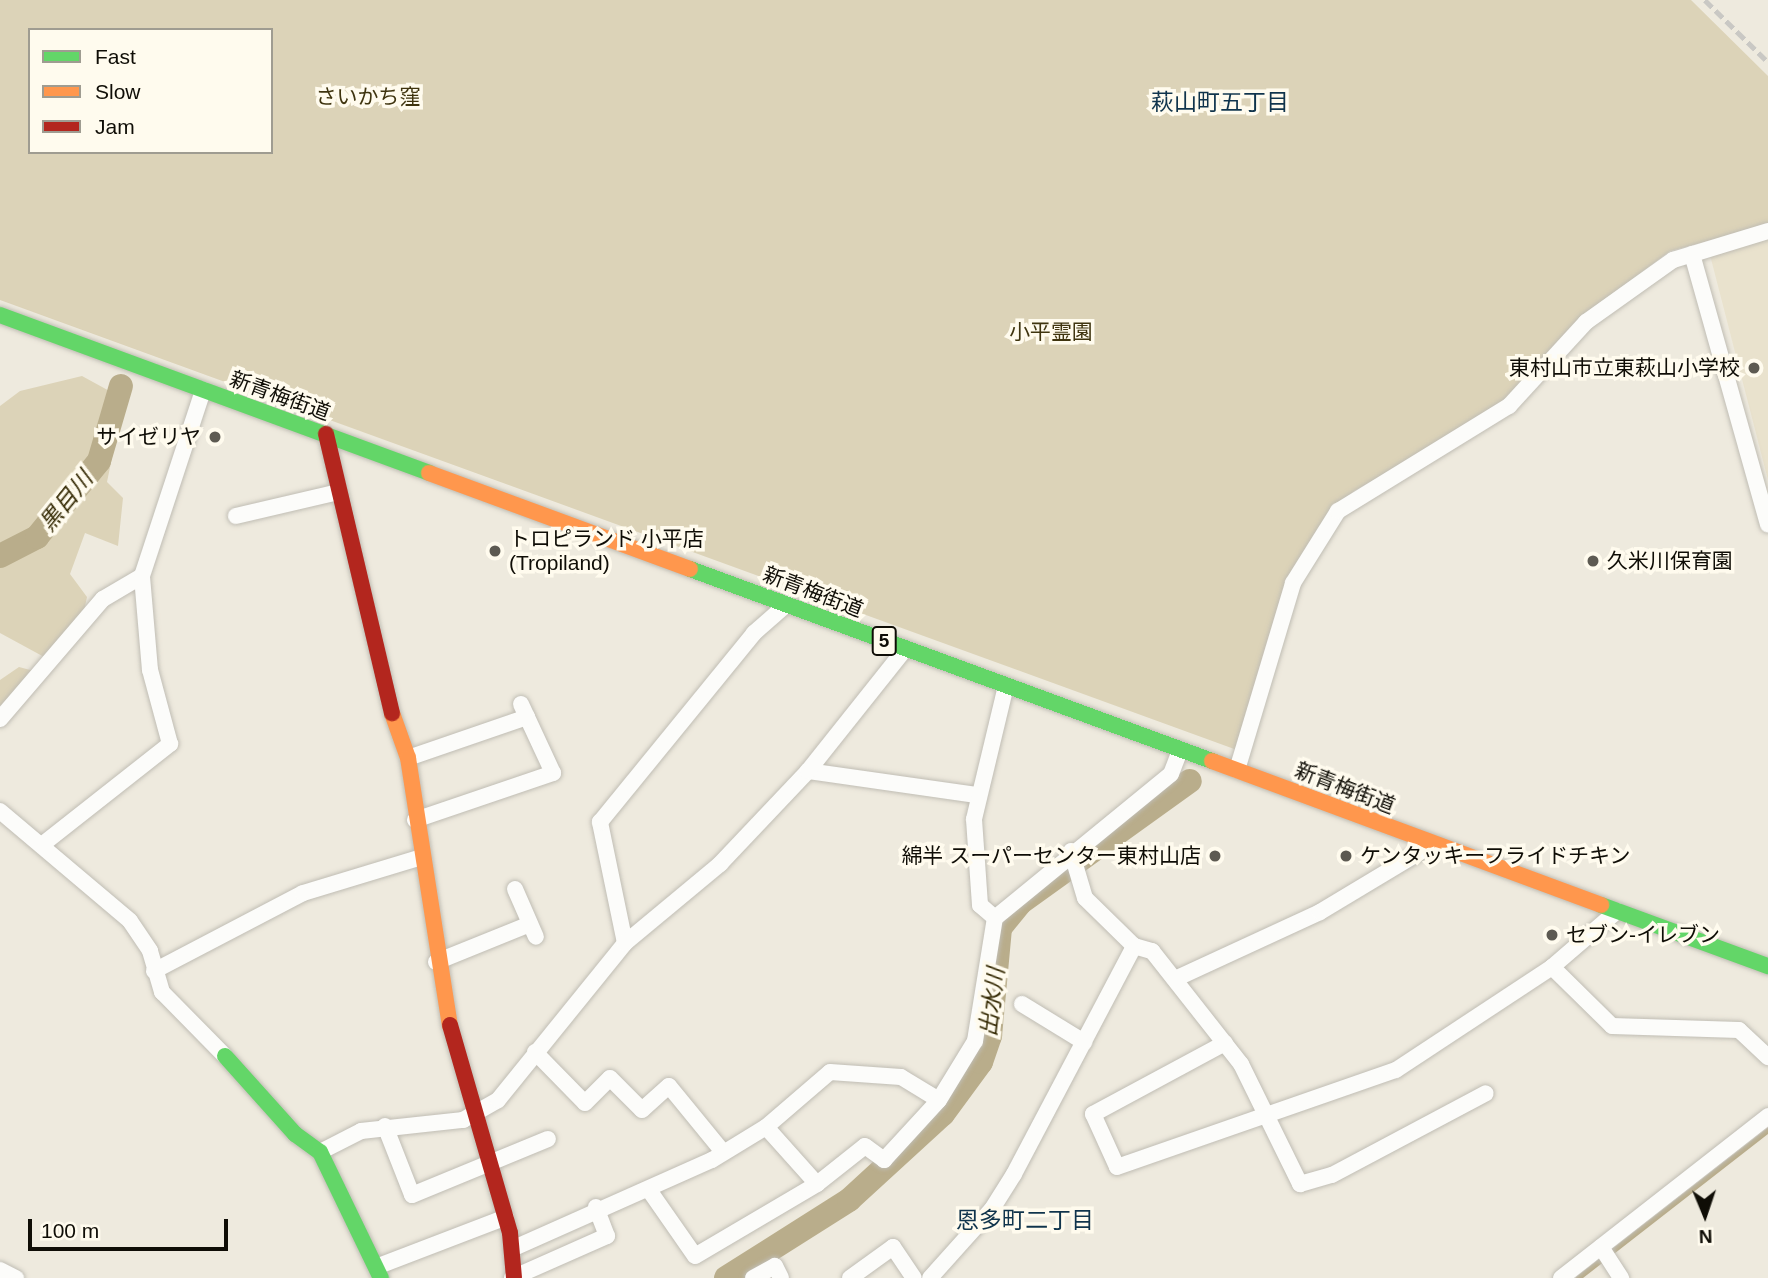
<!DOCTYPE html>
<meta charset="utf-8">
<style>
body{margin:0}
#map{position:relative;width:1768px;height:1278px;overflow:hidden;background:#eeeade;font-family:Arial,"Noto Sans JP",sans-serif}
div>[style]{position:absolute}
.built>*{inset:0;background:#e9e2cd}
.green>*{inset:0;background:#dcd3b8}
.stream>*{height:4.5px;margin:-2.25px;padding:0 2.25px;transform-origin:2.25px;border-radius:2.25px;background:#b9ad8b}
.river>*{height:24px;margin:-12px;padding:0 12px;transform-origin:12px;border-radius:12px;background:#b9ad8b}
.roads{filter:drop-shadow(0 0 2px #c0bdb4) drop-shadow(0 0 2px #c0bdb4)}
.street>*{height:16px;margin:-8px;padding:0 8px;transform-origin:8px;border-radius:8px;background:#fcfcfa}
.fast>*{height:16px;margin:-8px;padding:0 8px;transform-origin:8px;border-radius:8px;background:#63d668}
.slow>*{height:16px;margin:-8px;padding:0 8px;transform-origin:8px;border-radius:8px;background:#ff974d}
.jam>*{height:16px;margin:-8px;padding:0 8px;transform-origin:8px;border-radius:8px;background:#b3261e}
.rail>*{height:4.5px;margin-top:-2.25px;transform-origin:0;background:repeating-linear-gradient(90deg,#c9c8c4 0 10px,transparent 0 15px)}
.dots>*{width:19px;height:19px;translate:-50% -50%;box-sizing:border-box;border:4px solid #fffbee;border-radius:50%}
span{translate:-50% -50%;white-space:nowrap;text-align:center;line-height:1.15;-webkit-text-stroke:7px #fffbee;paint-order:stroke}
.shield-label span{padding:2px 5px;background:#fffbee;border:2px solid;border-radius:5px;-webkit-text-stroke-width:0}
.shield-label{font-size:19px;color:#0f0d06;font-weight:700}
.park-label{font-size:21px;color:#3f340f}
.poi-label{font-size:21px;color:#0f0d06}
.right{translate:-100% -50%;text-align:right}
.left{translate:0 -50%;text-align:left}
.street-label{font-size:21px;color:#0f0d06}
.neighbourhood-label{font-size:23px;color:#10344c}
.water-label{font-size:23px;color:#362b05;font-style:italic}
.legend{position:absolute;left:28px;top:28px;width:245px;height:126px;box-sizing:border-box;background:#fffbee;border:2px solid #9f9c91;margin:0;padding:9px 12px;list-style:none;font-size:21px;color:#0f0d06}
.legend li{display:flex;align-items:center;gap:14px;height:35px}
.legend b{width:35px;border:2px solid #9f9c91}
.north{position:absolute;left:1670px;top:1180px;width:70px;height:70px;-webkit-text-stroke:5px #fffbee;paint-order:stroke;rotate:178deg;font-size:19px;font-weight:700;line-height:28px;text-align:center;color:#0f0d06}
.north::after{content:'';display:block;margin:auto;width:24px;height:32px;background:#0f0d06;clip-path:polygon(50% 0,100% 100%,50% 72%,0 100%)}
.scale{position:absolute;left:28px;top:1219px;width:200px;height:32px;box-sizing:border-box;border:4px solid #0f0d06;border-top:0;padding-left:9px;font-size:21px;line-height:24px;white-space:nowrap;color:#0f0d06;-webkit-text-stroke:5px #fffbee;paint-order:stroke}
</style>
<div id="map">
<div class="built">
<i style="clip-path:polygon(1768px 235px,1768px 480px,1710px 255px)"></i>
</div>
<div class="green">
<i style="clip-path:polygon(evenodd,0 0,1691px 0,1768px 76px,1768px 225px,1670px 251px,1581px 317px,1506px 405px,1354px 491px,1332px 510px,1315px 535px,1237px 750px,0 300px,0 0,30px 30px,271px 30px,271px 152px,30px 152px,30px 30px)"></i>
<i style="clip-path:polygon(82px 376px,124px 399px,107px 482px,123px 498px,118px 546px,85px 533px,70px 574px,87px 597px,84px 611px,46px 658px,0 633px,0 406px,20px 391px)"></i>
<i style="clip-path:polygon(19px 667px,34px 671px,0 706px,0 680px)"></i>
</div>
<div class="stream">
<i style="left:1578px;top:1278px;width:241px;rotate:-37.9deg"></i>
</div>
<div class="river">
<i style="left:0;top:556px;width:42px;rotate:-27.2deg"></i>
<i style="left:37px;top:537px;width:98px;rotate:-50.8deg"></i>
<i style="left:99px;top:461px;width:78px;rotate:-73.7deg"></i>
<i style="left:726px;top:1278px;width:146px;rotate:-32.4deg"></i>
<i style="left:849px;top:1200px;width:127px;rotate:-42.5deg"></i>
<i style="left:943px;top:1114px;width:64px;rotate:-53.8deg"></i>
<i style="left:981px;top:1062px;width:28px;rotate:-71deg"></i>
<i style="left:990px;top:1036px;width:108px;rotate:-84.7deg"></i>
<i style="left:1000px;top:928px;width:32px;rotate:-51deg"></i>
<i style="left:1020px;top:903px;width:209px;rotate:-35.7deg"></i>
</div>
<div class="roads">
<div class="street">
<i style="left:1692px;top:254px;width:281px;rotate:74.3deg"></i>
<i style="left:236px;top:516px;width:105px;rotate:-13.2deg"></i>
<i style="left:0;top:719px;width:158px;rotate:-49.4deg"></i>
<i style="left:103px;top:599px;width:45px;rotate:-30.5deg"></i>
<i style="left:142px;top:576px;width:196px;rotate:-71.8deg"></i>
<i style="left:408px;top:758px;width:126px;rotate:-19deg"></i>
<i style="left:1237px;top:770px;width:195px;rotate:-73.3deg"></i>
<i style="left:1293px;top:583px;width:85px;rotate:-58deg"></i>
<i style="left:1338px;top:511px;width:201px;rotate:-31.6deg"></i>
<i style="left:1509px;top:406px;width:114px;rotate:-47.5deg"></i>
<i style="left:1586px;top:322px;width:107px;rotate:-35.5deg"></i>
<i style="left:1673px;top:260px;width:99px;rotate:-17deg"></i>
<i style="left:808px;top:771px;width:171px;rotate:8.1deg"></i>
<i style="left:0;top:811px;width:170px;rotate:40.2deg"></i>
<i style="left:130px;top:921px;width:36px;rotate:56deg"></i>
<i style="left:150px;top:951px;width:43px;rotate:73.7deg"></i>
<i style="left:162px;top:992px;width:90px;rotate:45.5deg"></i>
<i style="left:415px;top:820px;width:146px;rotate:-18.8deg"></i>
<i style="left:553px;top:773px;width:76px;rotate:-114.9deg"></i>
<i style="left:43px;top:844px;width:162px;rotate:-38.2deg"></i>
<i style="left:170px;top:744px;width:77px;rotate:-105.1deg"></i>
<i style="left:150px;top:670px;width:94px;rotate:-94.9deg"></i>
<i style="left:1071px;top:851px;width:49px;rotate:73.4deg"></i>
<i style="left:1085px;top:898px;width:69px;rotate:44.4deg"></i>
<i style="left:1134px;top:946px;width:19px;rotate:16deg"></i>
<i style="left:1152px;top:951px;width:144px;rotate:51.8deg"></i>
<i style="left:1241px;top:1064px;width:134px;rotate:63.8deg"></i>
<i style="left:1300px;top:1184px;width:33px;rotate:-16deg"></i>
<i style="left:1332px;top:1175px;width:174px;rotate:-28deg"></i>
<i style="left:515px;top:889px;width:52px;rotate:66.4deg"></i>
<i style="left:995px;top:918px;width:20px;rotate:-139deg"></i>
<i style="left:980px;top:905px;width:86px;rotate:-94deg"></i>
<i style="left:974px;top:819px;width:137px;rotate:-76.5deg"></i>
<i style="left:625px;top:943px;width:124px;rotate:-101.7deg"></i>
<i style="left:600px;top:822px;width:244px;rotate:-50.8deg"></i>
<i style="left:754px;top:633px;width:44px;rotate:-41.3deg"></i>
<i style="left:436px;top:962px;width:101px;rotate:-22deg"></i>
<i style="left:1552px;top:967px;width:84px;rotate:44.5deg"></i>
<i style="left:1612px;top:1026px;width:127px;rotate:1.8deg"></i>
<i style="left:1739px;top:1030px;width:40px;rotate:43deg"></i>
<i style="left:154px;top:971px;width:168px;rotate:-27.6deg"></i>
<i style="left:303px;top:893px;width:120px;rotate:-16.9deg"></i>
<i style="left:1175px;top:979px;width:160px;rotate:-24.8deg"></i>
<i style="left:1320px;top:912px;width:132px;rotate:-31deg"></i>
<i style="left:1022px;top:1004px;width:73px;rotate:31.5deg"></i>
<i style="left:1225px;top:1043px;width:150px;rotate:151.7deg"></i>
<i style="left:1093px;top:1114px;width:58px;rotate:65.6deg"></i>
<i style="left:1117px;top:1167px;width:295px;rotate:-19.2deg"></i>
<i style="left:1396px;top:1070px;width:187px;rotate:-33.4deg"></i>
<i style="left:1552px;top:967px;width:86px;rotate:-40.7deg"></i>
<i style="left:535px;top:1052px;width:71px;rotate:45.6deg"></i>
<i style="left:585px;top:1103px;width:35px;rotate:-45deg"></i>
<i style="left:610px;top:1078px;width:45px;rotate:45deg"></i>
<i style="left:642px;top:1110px;width:36px;rotate:-42deg"></i>
<i style="left:669px;top:1086px;width:85px;rotate:50.7deg"></i>
<i style="left:385px;top:1126px;width:74px;rotate:68.6deg"></i>
<i style="left:412px;top:1195px;width:147px;rotate:-22.4deg"></i>
<i style="left:320px;top:1152px;width:46px;rotate:-27.1deg"></i>
<i style="left:361px;top:1131px;width:103px;rotate:-6.2deg"></i>
<i style="left:463px;top:1120px;width:40px;rotate:-29.7deg"></i>
<i style="left:498px;top:1100px;width:202px;rotate:-51deg"></i>
<i style="left:625px;top:943px;width:124px;rotate:-39.7deg"></i>
<i style="left:720px;top:864px;width:128px;rotate:-46.6deg"></i>
<i style="left:808px;top:771px;width:156px;rotate:-51.5deg"></i>
<i style="left:817px;top:1184px;width:61px;rotate:-38.4deg"></i>
<i style="left:865px;top:1146px;width:24px;rotate:36deg"></i>
<i style="left:884px;top:1160px;width:81px;rotate:-47.5deg"></i>
<i style="left:939px;top:1100px;width:69px;rotate:-58.6deg"></i>
<i style="left:975px;top:1041px;width:125px;rotate:-80.8deg"></i>
<i style="left:995px;top:918px;width:227px;rotate:-39.3deg"></i>
<i style="left:1171px;top:774px;width:26px;rotate:-69deg"></i>
<i style="left:649px;top:1190px;width:80px;rotate:55.1deg"></i>
<i style="left:695px;top:1256px;width:142px;rotate:-30.5deg"></i>
<i style="left:817px;top:1184px;width:76px;rotate:-131.8deg"></i>
<i style="left:1601px;top:1247px;width:37px;rotate:57deg"></i>
<i style="left:514px;top:1248px;width:217px;rotate:-24deg"></i>
<i style="left:712px;top:1160px;width:63px;rotate:-31.4deg"></i>
<i style="left:766px;top:1127px;width:84px;rotate:-40.7deg"></i>
<i style="left:830px;top:1072px;width:71px;rotate:4deg"></i>
<i style="left:901px;top:1077px;width:44px;rotate:31.2deg"></i>
<i style="left:376px;top:1267px;width:139px;rotate:-21deg"></i>
<i style="left:0;top:1270px;width:18px;rotate:27deg"></i>
<i style="left:512px;top:1278px;width:104px;rotate:-23.9deg"></i>
<i style="left:607px;top:1236px;width:31px;rotate:-111deg"></i>
<i style="left:753px;top:1278px;width:25px;rotate:-29deg"></i>
<i style="left:775px;top:1266px;width:13px;rotate:63deg"></i>
<i style="left:850px;top:1278px;width:53px;rotate:-35.8deg"></i>
<i style="left:893px;top:1247px;width:37px;rotate:56deg"></i>
<i style="left:930px;top:1278px;width:93px;rotate:-48.1deg"></i>
<i style="left:992px;top:1209px;width:41px;rotate:-57.8deg"></i>
<i style="left:1014px;top:1174px;width:258px;rotate:-62.2deg"></i>
<i style="left:1561px;top:1278px;width:263px;rotate:-38deg"></i>
</div>
<div class="fast">
<i style="left:0;top:315px;width:457px;rotate:20.2deg"></i>
<i style="left:690px;top:569px;width:556px;rotate:20.19deg"></i>
<i style="left:1601px;top:905px;width:178px;rotate:20.1deg"></i>
<i style="left:225px;top:1056px;width:105px;rotate:48.1deg"></i>
<i style="left:295px;top:1134px;width:31px;rotate:36deg"></i>
<i style="left:320px;top:1152px;width:140px;rotate:64.2deg"></i>
</div>
<div class="slow">
<i style="left:429px;top:473px;width:278px;rotate:20.2deg"></i>
<i style="left:392px;top:713px;width:48px;rotate:70.4deg"></i>
<i style="left:408px;top:758px;width:270px;rotate:81.1deg"></i>
<i style="left:1212px;top:761px;width:415px;rotate:20.3deg"></i>
</div>
<div class="jam">
<i style="left:326px;top:434px;width:287px;rotate:76.7deg"></i>
<i style="left:450px;top:1025px;width:216px;rotate:73.9deg"></i>
<i style="left:510px;top:1233px;width:45px;rotate:84.9deg"></i>
</div>
</div>
<div class="rail">
<i style="left:1705px;top:0;width:88px;rotate:44.5deg"></i>
</div>
<div class="dots">
<i style="left:1754px;top:368px;background:#5d5a52"></i>
<i style="left:215px;top:437px;background:#5d5a52"></i>
<i style="left:495px;top:551px;background:#5d5a52"></i>
<i style="left:1593px;top:561px;background:#5d5a52"></i>
<i style="left:1215px;top:856px;background:#5d5a52"></i>
<i style="left:1346px;top:856px;background:#5d5a52"></i>
<i style="left:1552px;top:935px;background:#5d5a52"></i>
</div>
<div class="shield-label">
<span style="left:884px;top:641px">5</span>
</div>
<div class="park-label">
<span style="left:368px;top:97px">さいかち窪</span>
<span style="left:1051px;top:332px">小平霊園</span>
</div>
<div class="poi-label">
<span class="right" style="left:1740px;top:368px">東村山市立東萩山小学校</span>
<span class="right" style="left:201px;top:437px">サイゼリヤ</span>
<span class="left" style="left:509px;top:551px">トロピランド 小平店<br>(Tropiland)</span>
<span class="left" style="left:1607px;top:561px">久米川保育園</span>
<span class="right" style="left:1201px;top:856px">綿半 スーパーセンター東村山店</span>
<span class="left" style="left:1360px;top:856px">ケンタッキーフライドチキン</span>
<span class="left" style="left:1566px;top:935px">セブン-イレブン</span>
</div>
<div class="street-label">
<span style="left:280px;top:396px;rotate:20deg">新青梅街道</span>
<span style="left:813px;top:592px;rotate:21deg">新青梅街道</span>
<span style="left:1345px;top:788px;rotate:21deg">新青梅街道</span>
</div>
<div class="neighbourhood-label">
<span style="left:1220px;top:102px">萩山町五丁目</span>
<span style="left:1025px;top:1220px">恩多町二丁目</span>
</div>
<div class="water-label">
<span style="left:66px;top:501px;rotate:-51deg">黒目川</span>
<span style="left:992px;top:1002px;rotate:-83deg">出水川</span>
</div>
<ul class="legend">
<li><b style="height:9px;background:#63d668"></b>Fast</li>
<li><b style="height:9px;background:#ff974d"></b>Slow</li>
<li><b style="height:9px;background:#b3261e"></b>Jam</li>
</ul>
<div class="north">N</div>
<div class="scale">100 m</div>
</div>
